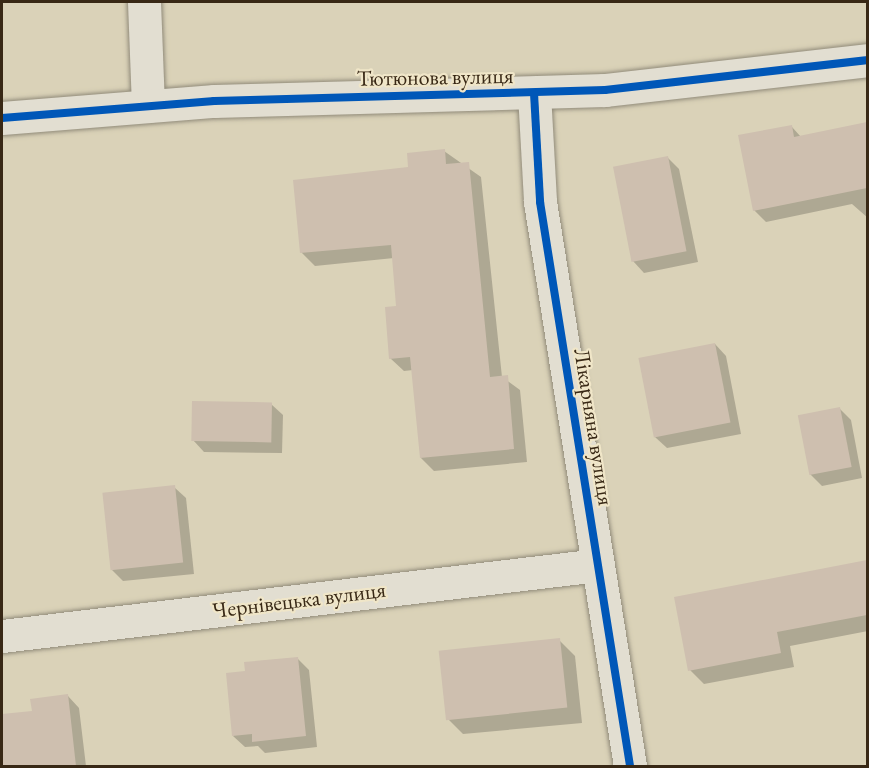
<!DOCTYPE html>
<meta charset="utf-8">
<style>
body{margin:0}
#map{position:relative;width:869px;height:768px;overflow:hidden;background:#dad2b8;font-family:"EB Garamond",serif}
div>[style]{position:absolute}
.shadow>*{inset:0;background:#0003}
.building>*{inset:0;background:#cebfaf;transform-origin:0 0}
.roads{filter:drop-shadow(0 0 2px #918b7a) drop-shadow(0 0 2px #918b7a)}
.minor>*{height:33px;margin:-16.5px;padding:0 16.5px;transform-origin:16.5px;border-radius:16.5px;background:#e2ded1}
.cycleway>*{height:8px;margin:-4px;padding:0 4px;transform-origin:4px;border-radius:4px;background:#0057b8}
span{translate:-50% -50%;white-space:nowrap;text-align:center;line-height:1.15;-webkit-text-stroke:4.5px #f0e6c8;paint-order:stroke}
.street-label{font-size:22px;color:#382815}
.frame{position:absolute;inset:0;border:3px solid #382815;pointer-events:none}
</style>
<div id="map">
<div class="shadow">
<i style="clip-path:polygon(868px 124px,868px 218px,852px 204px,766px 222px,754px 210px,792px 127px,801px 137px)"></i>
<i style="clip-path:polygon(444px 151px,481px 177px,502px 377px,520px 390px,527px 462px,434px 471px,421px 458px,413px 370px,404px 371px,390px 358px,397px 308px,394px 258px,315px 266px,301px 252px,409px 169px)"></i>
<i style="clip-path:polygon(668px 158px,679px 169px,698px 262px,644px 273px,633px 261px)"></i>
<i style="clip-path:polygon(715px 344px,726px 356px,741px 434px,667px 448px,655px 437px)"></i>
<i style="clip-path:polygon(271px 404px,283px 415px,282px 453px,204px 452px,193px 440px)"></i>
<i style="clip-path:polygon(839px 408px,851px 420px,862px 478px,822px 486px,810px 474px)"></i>
<i style="clip-path:polygon(174px 487px,186px 498px,194px 574px,123px 581px,112px 570px)"></i>
<i style="clip-path:polygon(868px 562px,868px 631px,790px 646px,794px 667px,704px 684px,690px 670px,676px 598px)"></i>
<i style="clip-path:polygon(559px 640px,575px 656px,582px 723px,463px 734px,447px 718px)"></i>
<i style="clip-path:polygon(297px 658px,309px 670px,317px 747px,265px 753px,258px 746px,245px 747px,233px 736px)"></i>
<i style="clip-path:polygon(68px 696px,79px 708px,86px 766px,4px 766px,2px 716px,33px 712px)"></i>
</div>
<div class="building">
<i style="clip-path:polygon(867px 122px,867px 188px,753px 211px,738px 135px,792px 125px,794px 137px)"></i>
<i style="clip-path:polygon(445px 149px,446px 164px,469px 162px,490px 377px,508px 375px,514px 449px,420px 458px,410px 357px,389px 359px,385px 307px,396px 306px,391px 245px,300px 253px,293px 180px,408px 167px,407px 153px)"></i>
<i style="left:668px;top:156px;width:97px;height:56px;rotate:79deg"></i>
<i style="left:715px;top:343px;width:81px;height:78px;rotate:79deg"></i>
<i style="left:192px;top:401px;width:80px;height:40px;rotate:1deg"></i>
<i style="left:840px;top:407px;width:61px;height:43px;rotate:79deg"></i>
<i style="left:175px;top:485px;width:78px;height:73px;rotate:84deg"></i>
<i style="clip-path:polygon(867px 560px,867px 615px,777px 632px,781px 653px,688px 671px,674px 597px)"></i>
<i style="left:560px;top:638px;width:70px;height:122px;rotate:84deg"></i>
<i style="clip-path:polygon(298px 657px,306px 736px,252px 742px,252px 734px,232px 736px,226px 673px,245px 671px,244px 662px)"></i>
<i style="clip-path:polygon(68px 694px,76px 766px,2px 766px,2px 714px,32px 711px,30px 699px)"></i>
</div>
<div class="roads">
<div class="minor">
<i style="left:144px;top:2px;width:104px;rotate:87.8deg"></i>
<i style="left:534px;top:93px;width:109px;rotate:86.8deg"></i>
<i style="left:540px;top:202px;width:571px;rotate:80.93deg"></i>
<i style="left:2px;top:118px;width:213px;rotate:-4.6deg"></i>
<i style="left:214px;top:101px;width:391px;rotate:-1.6deg"></i>
<i style="left:605px;top:90px;width:265px;rotate:-6.5deg"></i>
<i style="left:2px;top:636px;width:600px;rotate:-6.79deg"></i>
</div>
</div>
<div class="cycleway">
<i style="left:534px;top:93px;width:109px;rotate:86.8deg"></i>
<i style="left:540px;top:202px;width:571px;rotate:80.93deg"></i>
<i style="left:2px;top:118px;width:213px;rotate:-4.6deg"></i>
<i style="left:214px;top:101px;width:391px;rotate:-1.6deg"></i>
<i style="left:605px;top:90px;width:265px;rotate:-6.5deg"></i>
</div>
<div class="street-label">
<span style="left:435px;top:77px;rotate:-1deg">Тютюнова вулиця</span>
<span style="left:594px;top:427px;rotate:81deg">Лікарняна вулиця</span>
<span style="left:299px;top:600px;rotate:-7deg">Чернівецька вулиця</span>
</div>
<div class="frame"></div>
</div>
